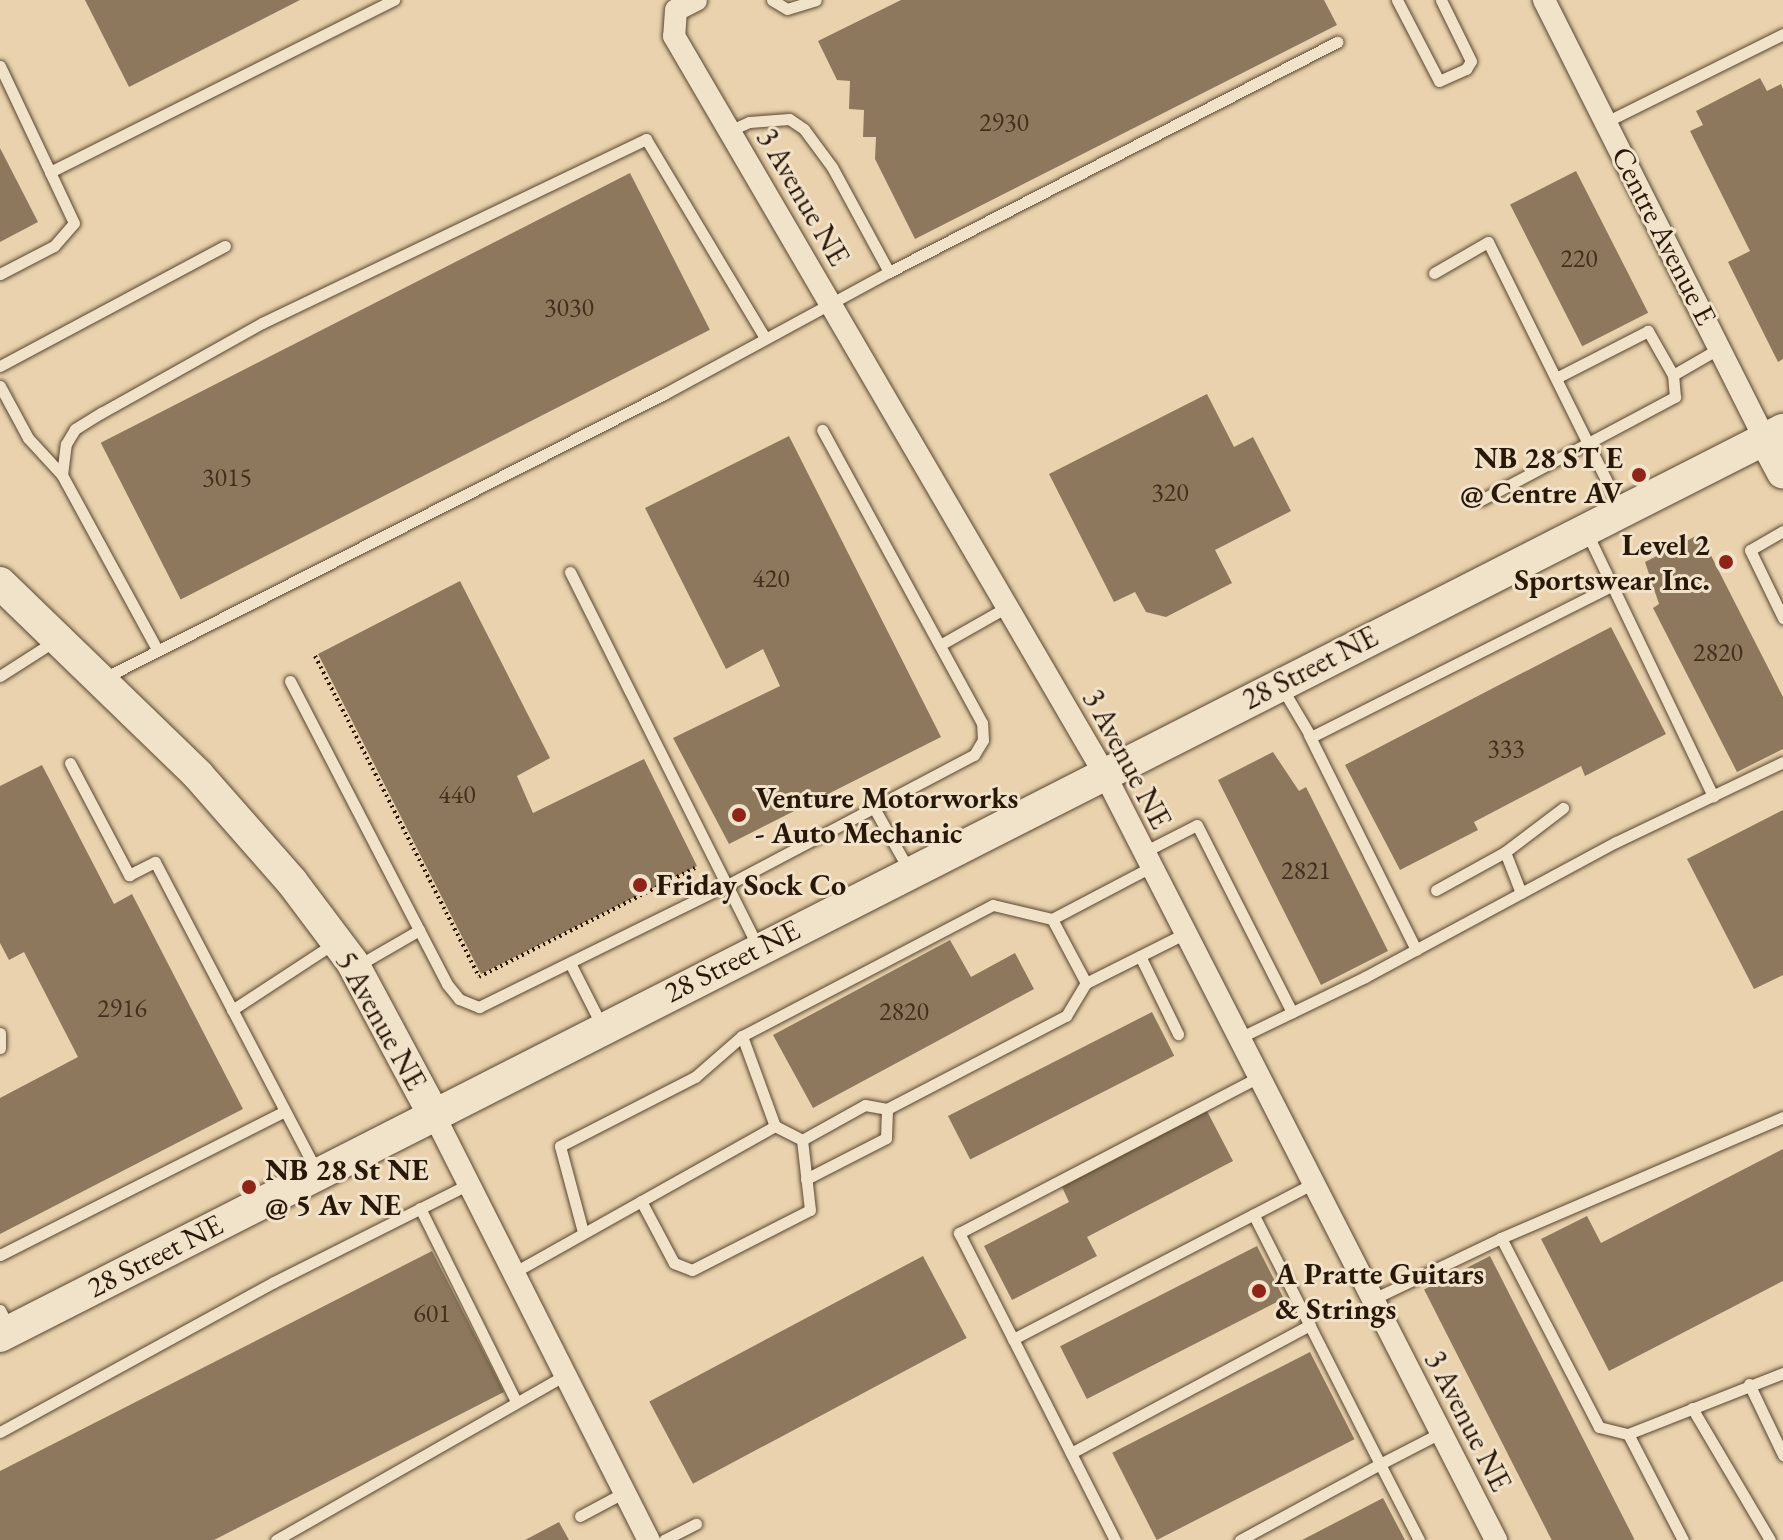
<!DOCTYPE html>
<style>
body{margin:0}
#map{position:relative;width:1783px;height:1540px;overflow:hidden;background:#e9d2ad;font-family:"EB Garamond",serif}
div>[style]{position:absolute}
.building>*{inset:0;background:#8d785e;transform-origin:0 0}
.path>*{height:4px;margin-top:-2px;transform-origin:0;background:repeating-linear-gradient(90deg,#291708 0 2px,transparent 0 6px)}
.roads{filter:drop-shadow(0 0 2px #594631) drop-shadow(0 0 2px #594631)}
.lane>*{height:11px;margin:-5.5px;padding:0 5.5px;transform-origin:5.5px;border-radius:5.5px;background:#f1e2ca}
.street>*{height:22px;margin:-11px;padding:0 11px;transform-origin:11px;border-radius:11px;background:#f1e2ca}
.secondary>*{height:32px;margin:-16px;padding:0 16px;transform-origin:16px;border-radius:16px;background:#f1e2ca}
.dots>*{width:22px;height:22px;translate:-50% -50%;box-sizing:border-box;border:4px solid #f1e2ca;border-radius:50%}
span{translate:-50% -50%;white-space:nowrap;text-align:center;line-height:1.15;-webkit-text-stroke:6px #f1e2ca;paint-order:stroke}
.number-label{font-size:26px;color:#422f1e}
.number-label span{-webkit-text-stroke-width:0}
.street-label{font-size:30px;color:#291708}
.poi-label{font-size:30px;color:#291708;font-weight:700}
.right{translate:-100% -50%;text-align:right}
.left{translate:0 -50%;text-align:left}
</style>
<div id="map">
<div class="building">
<i style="clip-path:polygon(85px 0,300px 0,129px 87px)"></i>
<i style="clip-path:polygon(901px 0,1324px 0,1337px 25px,915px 239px,875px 159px,876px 137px,863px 137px,864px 110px,849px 109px,850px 81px,837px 80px,818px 41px)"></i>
<i style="clip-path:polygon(1760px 78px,1767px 91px,1781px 84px,1783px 89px,1783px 359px,1778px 362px,1728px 262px,1750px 251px,1690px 131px,1703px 125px,1696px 111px)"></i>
<i style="clip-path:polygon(0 148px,38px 222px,0 242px)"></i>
<i style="left:1576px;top:171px;width:159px;height:74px;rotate:63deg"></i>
<i style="left:630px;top:173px;width:176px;height:594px;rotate:63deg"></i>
<i style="clip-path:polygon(1207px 394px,1234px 447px,1253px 437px,1291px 511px,1215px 550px,1232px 583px,1166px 617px,1146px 612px,1135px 592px,1114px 602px,1049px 474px)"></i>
<i style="clip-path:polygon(789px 436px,941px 737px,729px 844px,673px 738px,780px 686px,763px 649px,726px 669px,645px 508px)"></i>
<i style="clip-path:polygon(1700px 534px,1783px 697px,1783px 749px,1737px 772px,1653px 608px,1659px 604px,1645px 562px)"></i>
<i style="clip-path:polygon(460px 581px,550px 758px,517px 776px,533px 813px,644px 759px,697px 866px,481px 974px,318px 654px)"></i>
<i style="clip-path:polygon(1611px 627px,1666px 734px,1585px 776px,1581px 766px,1474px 822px,1478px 830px,1400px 870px,1345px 765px)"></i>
<i style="clip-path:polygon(1273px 752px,1299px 791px,1306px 787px,1388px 951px,1321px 985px,1218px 780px)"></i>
<i style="clip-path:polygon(42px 765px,114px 904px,132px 894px,243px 1109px,0 1234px,0 1098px,78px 1057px,24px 952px,9px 960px,0 943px,0 786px)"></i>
<i style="clip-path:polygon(1783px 810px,1783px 975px,1754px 989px,1687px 859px)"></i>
<i style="clip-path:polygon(950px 940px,971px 977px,1015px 953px,1034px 989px,813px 1108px,773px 1035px)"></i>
<i style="left:1152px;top:1012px;width:49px;height:229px;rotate:63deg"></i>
<i style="clip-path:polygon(1207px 1111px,1233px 1161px,1087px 1237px,1097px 1256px,1012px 1300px,984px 1246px,1069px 1202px,1062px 1187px)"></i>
<i style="clip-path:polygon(1783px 1149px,1783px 1281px,1609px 1371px,1541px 1239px,1587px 1216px,1601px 1243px)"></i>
<i style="left:1257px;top:1246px;width:59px;height:221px;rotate:63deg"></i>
<i style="clip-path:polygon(432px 1251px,504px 1392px,214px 1540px,0 1540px,0 1471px)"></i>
<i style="left:923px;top:1256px;width:93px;height:310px;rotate:62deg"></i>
<i style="left:1490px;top:1256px;width:318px;height:74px;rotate:63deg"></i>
<i style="left:1310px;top:1352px;width:98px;height:222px;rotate:63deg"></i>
<i style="clip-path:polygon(1383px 1498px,1405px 1540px,1302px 1540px)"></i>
<i style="clip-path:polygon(559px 1522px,569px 1540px,525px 1540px)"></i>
</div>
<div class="path">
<i style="left:315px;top:656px;width:360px;rotate:62.9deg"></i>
<i style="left:479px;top:977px;width:242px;rotate:-26.8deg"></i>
</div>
<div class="roads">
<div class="lane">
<i style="left:772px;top:0;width:17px;rotate:31deg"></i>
<i style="left:787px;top:9px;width:30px;rotate:-17deg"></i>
<i style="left:1397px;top:0;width:91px;rotate:62.6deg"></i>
<i style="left:1439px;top:81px;width:30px;rotate:-24deg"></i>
<i style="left:1466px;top:69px;width:9px;rotate:-58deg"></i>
<i style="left:1471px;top:61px;width:68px;rotate:-116.2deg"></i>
<i style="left:0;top:66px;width:117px;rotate:64.7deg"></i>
<i style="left:50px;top:172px;width:385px;rotate:-26.6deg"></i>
<i style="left:1606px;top:122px;width:198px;rotate:-26.4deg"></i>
<i style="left:889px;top:272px;width:504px;rotate:-27.18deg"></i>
<i style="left:1434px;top:273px;width:62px;rotate:-29.9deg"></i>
<i style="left:1488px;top:242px;width:297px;rotate:63.6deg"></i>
<i style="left:0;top:274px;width:61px;rotate:-27.4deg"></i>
<i style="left:54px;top:246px;width:30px;rotate:-49deg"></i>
<i style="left:74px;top:223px;width:56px;rotate:-115.2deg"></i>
<i style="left:0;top:366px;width:255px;rotate:-28.1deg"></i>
<i style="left:1673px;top:375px;width:54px;rotate:-29.9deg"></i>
<i style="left:0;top:386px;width:59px;rotate:61.7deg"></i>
<i style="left:28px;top:438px;width:50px;rotate:47.4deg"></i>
<i style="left:62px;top:475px;width:198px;rotate:61.4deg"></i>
<i style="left:62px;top:475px;width:31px;rotate:-83deg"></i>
<i style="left:66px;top:444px;width:17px;rotate:-59deg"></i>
<i style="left:75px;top:429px;width:31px;rotate:-32deg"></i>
<i style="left:101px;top:413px;width:184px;rotate:-29.2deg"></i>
<i style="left:262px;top:323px;width:426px;rotate:-25.6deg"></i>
<i style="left:646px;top:139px;width:232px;rotate:59.1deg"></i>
<i style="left:1481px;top:500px;width:220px;rotate:-28deg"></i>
<i style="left:1675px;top:397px;width:22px;rotate:-95deg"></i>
<i style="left:1673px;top:375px;width:51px;rotate:-119.6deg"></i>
<i style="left:1648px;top:331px;width:103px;rotate:152.9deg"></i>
<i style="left:1783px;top:531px;width:38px;rotate:150deg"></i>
<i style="left:1750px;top:550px;width:76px;rotate:64.1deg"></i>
<i style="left:1587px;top:533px;width:292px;rotate:64.4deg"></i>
<i style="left:570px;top:572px;width:350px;rotate:63.4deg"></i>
<i style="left:727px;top:885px;width:279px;rotate:-27.8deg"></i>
<i style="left:974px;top:755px;width:17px;rotate:-59deg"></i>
<i style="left:983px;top:740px;width:17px;rotate:-93deg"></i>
<i style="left:982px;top:723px;width:334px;rotate:-118.6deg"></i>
<i style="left:940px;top:645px;width:77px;rotate:-29.6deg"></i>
<i style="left:0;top:676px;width:67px;rotate:-32.7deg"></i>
<i style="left:104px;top:678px;width:628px;rotate:-26.89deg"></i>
<i style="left:664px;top:394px;width:256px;rotate:-28.5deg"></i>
<i style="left:889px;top:272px;width:119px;rotate:-118.5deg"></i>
<i style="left:832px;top:167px;width:47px;rotate:-126.4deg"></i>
<i style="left:804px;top:129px;width:18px;rotate:-146deg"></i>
<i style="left:789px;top:119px;width:40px;rotate:175.7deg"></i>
<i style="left:749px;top:122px;width:22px;rotate:156deg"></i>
<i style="left:290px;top:681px;width:341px;rotate:62.6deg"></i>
<i style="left:447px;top:984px;width:19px;rotate:51deg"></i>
<i style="left:459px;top:999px;width:22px;rotate:22deg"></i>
<i style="left:479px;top:1007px;width:276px;rotate:-26.2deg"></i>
<i style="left:727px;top:885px;width:69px;rotate:63.4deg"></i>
<i style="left:1282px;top:688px;width:57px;rotate:59.4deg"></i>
<i style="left:1311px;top:737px;width:338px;rotate:-26.7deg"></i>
<i style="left:1309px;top:735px;width:240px;rotate:63.5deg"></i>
<i style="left:70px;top:763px;width:127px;rotate:62.2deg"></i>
<i style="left:129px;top:875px;width:29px;rotate:-27deg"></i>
<i style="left:155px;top:862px;width:348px;rotate:62.4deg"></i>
<i style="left:874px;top:808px;width:71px;rotate:60.6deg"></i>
<i style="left:1144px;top:852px;width:59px;rotate:-27deg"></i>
<i style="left:1197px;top:825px;width:210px;rotate:63.1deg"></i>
<i style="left:1505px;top:852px;width:73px;rotate:-37.2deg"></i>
<i style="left:1151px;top:867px;width:112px;rotate:152.3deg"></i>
<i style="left:1052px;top:919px;width:72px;rotate:62deg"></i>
<i style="left:1086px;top:983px;width:110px;rotate:-26.6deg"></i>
<i style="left:1436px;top:890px;width:79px;rotate:-28.8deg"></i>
<i style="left:1505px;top:852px;width:44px;rotate:68.7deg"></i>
<i style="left:1140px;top:956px;width:87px;rotate:64deg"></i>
<i style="left:570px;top:963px;width:71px;rotate:63.1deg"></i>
<i style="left:357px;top:966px;width:72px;rotate:-30.1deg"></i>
<i style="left:232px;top:1010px;width:121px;rotate:-33.2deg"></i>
<i style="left:0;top:1033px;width:15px;rotate:90deg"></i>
<i style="left:742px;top:1036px;width:96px;rotate:69.9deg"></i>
<i style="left:1237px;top:1039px;width:142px;rotate:-25.8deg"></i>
<i style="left:1365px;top:977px;width:285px;rotate:-28.3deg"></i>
<i style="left:1616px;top:842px;width:185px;rotate:-25.6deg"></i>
<i style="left:806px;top:1179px;width:90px;rotate:-27.1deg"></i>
<i style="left:886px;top:1138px;width:29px;rotate:-88deg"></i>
<i style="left:641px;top:1201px;width:70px;rotate:62deg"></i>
<i style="left:674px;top:1263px;width:19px;rotate:21deg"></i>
<i style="left:692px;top:1270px;width:132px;rotate:-27deg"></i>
<i style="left:810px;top:1210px;width:70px;rotate:-96.5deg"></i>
<i style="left:420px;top:1208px;width:216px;rotate:63.6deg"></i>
<i style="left:583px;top:1232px;width:89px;rotate:-105deg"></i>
<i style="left:560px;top:1146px;width:152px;rotate:-27.1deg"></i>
<i style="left:695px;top:1077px;width:62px;rotate:-41.1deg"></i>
<i style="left:742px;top:1036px;width:283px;rotate:-27.6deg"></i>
<i style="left:993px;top:905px;width:61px;rotate:13.3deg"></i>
<i style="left:1501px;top:1238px;width:307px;rotate:-23.2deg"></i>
<i style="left:0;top:1255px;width:319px;rotate:-26.8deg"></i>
<i style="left:513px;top:1273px;width:300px;rotate:-29.3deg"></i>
<i style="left:775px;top:1126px;width:30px;rotate:27deg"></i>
<i style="left:802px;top:1140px;width:72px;rotate:-29.1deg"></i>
<i style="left:865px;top:1105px;width:22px;rotate:10deg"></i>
<i style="left:887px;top:1109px;width:202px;rotate:-27.5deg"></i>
<i style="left:1066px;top:1016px;width:39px;rotate:-59deg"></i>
<i style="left:1371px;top:1300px;width:144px;rotate:-25.5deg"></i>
<i style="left:1501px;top:1238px;width:213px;rotate:62.6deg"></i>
<i style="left:1599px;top:1427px;width:30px;rotate:14deg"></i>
<i style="left:0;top:1310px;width:22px;rotate:63deg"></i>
<i style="left:1013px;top:1339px;width:119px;rotate:-117deg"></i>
<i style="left:959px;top:1233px;width:336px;rotate:-27.5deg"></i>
<i style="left:1749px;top:1384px;width:79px;rotate:64.4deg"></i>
<i style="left:1692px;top:1408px;width:153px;rotate:59.4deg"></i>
<i style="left:0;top:1432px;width:312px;rotate:-28.7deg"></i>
<i style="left:274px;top:1282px;width:218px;rotate:-26.7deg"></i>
<i style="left:1071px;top:1453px;width:271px;rotate:-28.2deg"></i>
<i style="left:580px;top:1516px;width:51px;rotate:-28.1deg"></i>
<i style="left:276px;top:1540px;width:333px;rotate:-29.7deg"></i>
<i style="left:664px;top:1540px;width:36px;rotate:-27deg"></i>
<i style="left:1115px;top:1540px;width:225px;rotate:-116.9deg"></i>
<i style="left:1013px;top:1339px;width:337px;rotate:-27.4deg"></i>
<i style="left:1240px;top:1540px;width:159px;rotate:-28.5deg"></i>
<i style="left:1380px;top:1464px;width:280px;rotate:-116.9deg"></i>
<i style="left:1419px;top:1540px;width:85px;rotate:-117.2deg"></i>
<i style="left:1380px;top:1464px;width:68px;rotate:-27.3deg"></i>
<i style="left:1683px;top:1540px;width:119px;rotate:-117.4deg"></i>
<i style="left:1628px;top:1434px;width:167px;rotate:-21.5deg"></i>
</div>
<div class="street">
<i style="left:696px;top:0;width:22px;rotate:153deg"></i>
<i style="left:676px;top:10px;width:26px;rotate:94deg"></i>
<i style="left:674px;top:36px;width:851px;rotate:59.73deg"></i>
<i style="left:1103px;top:771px;width:864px;rotate:62.93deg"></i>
<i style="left:1544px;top:0;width:491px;rotate:63.3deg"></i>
<i style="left:433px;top:1113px;width:479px;rotate:63.2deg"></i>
</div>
<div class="secondary">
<i style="left:1765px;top:439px;width:38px;rotate:62deg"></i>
<i style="left:0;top:583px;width:276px;rotate:44.1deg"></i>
<i style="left:198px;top:775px;width:142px;rotate:48.7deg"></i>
<i style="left:292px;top:882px;width:100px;rotate:53.1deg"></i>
<i style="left:352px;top:962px;width:171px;rotate:61.8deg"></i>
<i style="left:0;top:1336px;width:2000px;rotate:-26.94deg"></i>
</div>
</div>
<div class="dots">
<i style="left:1639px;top:475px;background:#8f2418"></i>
<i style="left:1726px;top:562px;background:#8f2418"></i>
<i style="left:739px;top:815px;background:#8f2418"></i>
<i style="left:640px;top:885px;background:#8f2418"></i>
<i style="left:249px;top:1187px;background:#8f2418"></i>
<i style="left:1259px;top:1291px;background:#8f2418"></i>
</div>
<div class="number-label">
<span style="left:1004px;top:123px">2930</span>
<span style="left:1579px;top:259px">220</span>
<span style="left:569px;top:308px">3030</span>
<span style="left:227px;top:478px">3015</span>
<span style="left:1170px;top:493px">320</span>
<span style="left:771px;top:579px">420</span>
<span style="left:1718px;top:653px">2820</span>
<span style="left:1506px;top:749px">333</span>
<span style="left:457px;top:795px">440</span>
<span style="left:1306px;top:871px">2821</span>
<span style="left:122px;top:1009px">2916</span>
<span style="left:904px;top:1012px">2820</span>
<span style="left:432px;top:1314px">601</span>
</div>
<div class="street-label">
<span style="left:803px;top:197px;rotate:60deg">3 Avenue NE</span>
<span style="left:1664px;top:236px;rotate:63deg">Centre Avenue E</span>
<span style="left:1310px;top:668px;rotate:-27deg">28 Street NE</span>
<span style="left:1127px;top:759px;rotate:62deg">3 Avenue NE</span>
<span style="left:732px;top:961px;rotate:-27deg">28 Street NE</span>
<span style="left:381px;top:1021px;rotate:61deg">5 Avenue NE</span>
<span style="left:155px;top:1256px;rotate:-27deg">28 Street NE</span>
<span style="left:1468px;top:1421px;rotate:63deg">3 Avenue NE</span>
</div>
<div class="poi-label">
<span class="right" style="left:1623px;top:475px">NB 28 ST E<br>@ Centre AV</span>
<span class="right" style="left:1710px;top:562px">Level 2<br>Sportswear Inc.</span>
<span class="left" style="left:755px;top:815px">Venture Motorworks<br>- Auto Mechanic</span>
<span class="left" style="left:656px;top:885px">Friday Sock Co</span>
<span class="left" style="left:265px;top:1187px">NB 28 St NE<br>@ 5 Av NE</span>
<span class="left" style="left:1275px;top:1291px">A Pratte Guitars<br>&amp; Strings</span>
</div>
</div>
